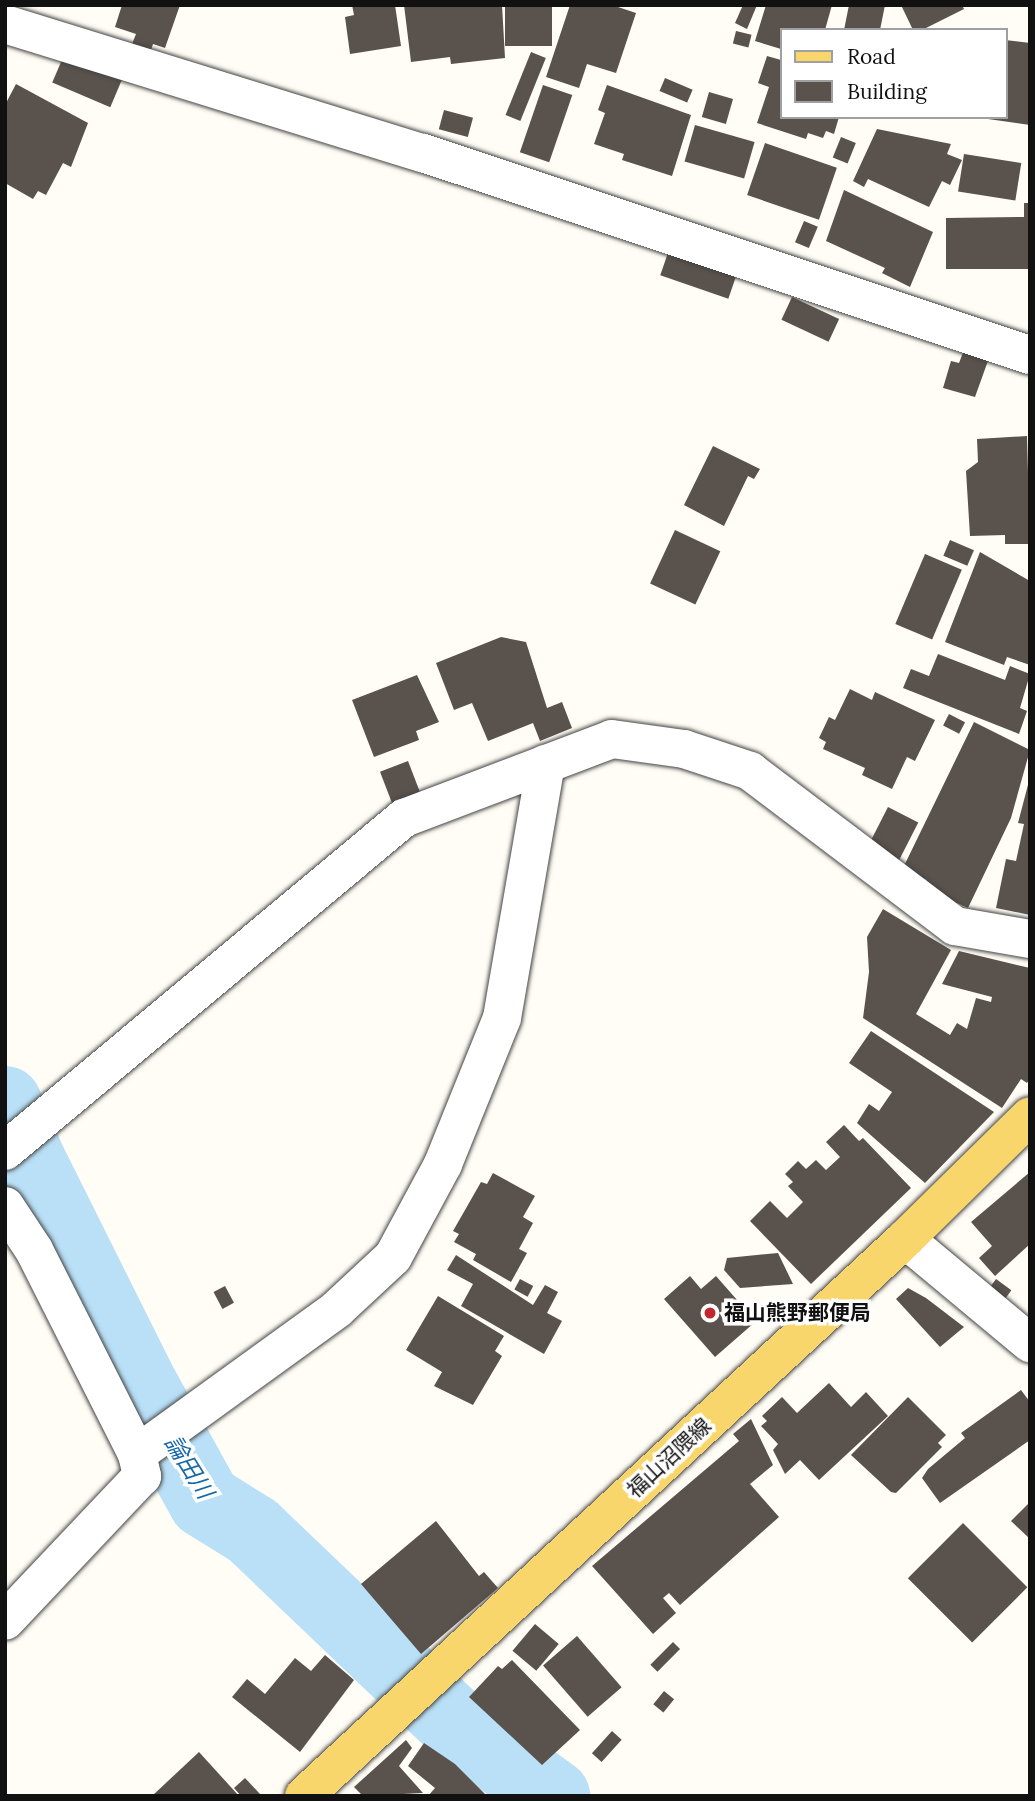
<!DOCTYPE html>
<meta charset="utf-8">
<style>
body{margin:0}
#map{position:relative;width:1035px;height:1801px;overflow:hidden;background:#fffdf5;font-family:Lora,"Noto Sans JP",serif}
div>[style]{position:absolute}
.river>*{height:74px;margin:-37px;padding:0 37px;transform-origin:37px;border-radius:37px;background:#b9e0f7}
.building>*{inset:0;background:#5a524d;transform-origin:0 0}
.roads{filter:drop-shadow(0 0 2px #444) drop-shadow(0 0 2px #444)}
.minor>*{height:38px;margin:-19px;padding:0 19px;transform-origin:19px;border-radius:19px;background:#fff}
.major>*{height:38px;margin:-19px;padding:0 19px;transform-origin:19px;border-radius:19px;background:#f9d66b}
.dots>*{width:19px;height:19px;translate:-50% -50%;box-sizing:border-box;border:4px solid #fff;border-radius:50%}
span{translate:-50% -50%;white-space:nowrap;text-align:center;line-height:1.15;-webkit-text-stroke:7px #fff;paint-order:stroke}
.poi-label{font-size:21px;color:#111;font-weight:700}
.left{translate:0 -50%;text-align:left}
.street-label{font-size:21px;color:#111}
.water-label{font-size:23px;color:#1768a6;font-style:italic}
.frame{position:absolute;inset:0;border:7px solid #111;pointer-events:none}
.legend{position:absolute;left:780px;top:28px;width:228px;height:91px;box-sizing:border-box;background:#fff;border:2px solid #a0a0a0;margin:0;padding:9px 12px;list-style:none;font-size:21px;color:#111}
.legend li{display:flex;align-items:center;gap:14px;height:35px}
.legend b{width:35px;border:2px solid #a0a0a0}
</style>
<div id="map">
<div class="river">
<i style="left:5px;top:1103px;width:61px;rotate:67.7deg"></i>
<i style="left:28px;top:1159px;width:247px;rotate:63.5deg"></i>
<i style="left:138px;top:1380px;width:138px;rotate:61deg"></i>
<i style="left:205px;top:1501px;width:57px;rotate:32deg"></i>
<i style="left:253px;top:1531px;width:286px;rotate:43.7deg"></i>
<i style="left:460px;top:1729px;width:115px;rotate:35.8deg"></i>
</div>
<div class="building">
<i style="clip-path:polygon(122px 5px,180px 5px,165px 48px,153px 44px,151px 50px,132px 44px,136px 34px,115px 27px)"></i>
<i style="clip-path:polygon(352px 5px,395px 5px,401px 46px,350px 54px,345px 17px,354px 15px)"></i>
<i style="clip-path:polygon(404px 5px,502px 5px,505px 58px,451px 64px,450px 57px,411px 62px)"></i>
<i style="left:505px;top:5px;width:47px;height:41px"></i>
<i style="clip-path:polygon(570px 5px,612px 5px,636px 13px,616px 73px,587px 64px,579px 88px,546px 77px)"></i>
<i style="clip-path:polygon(743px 5px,757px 5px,747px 29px,735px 23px)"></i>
<i style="clip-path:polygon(766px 5px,832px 5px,825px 30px,781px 30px,781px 49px,755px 41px)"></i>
<i style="clip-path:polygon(849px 5px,885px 5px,880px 30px,844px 30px)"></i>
<i style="clip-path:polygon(901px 5px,962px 5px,964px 9px,922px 30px,913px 30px)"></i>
<i style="left:736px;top:31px;width:16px;height:13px;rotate:14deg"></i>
<i style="clip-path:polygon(1005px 40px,1030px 43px,1030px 125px,988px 119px,1005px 117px)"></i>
<i style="left:531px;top:52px;width:16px;height:68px;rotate:22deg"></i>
<i style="left:64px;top:55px;width:63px;height:30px;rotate:23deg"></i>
<i style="clip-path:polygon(767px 56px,781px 60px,781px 117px,839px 117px,834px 134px,826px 131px,823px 138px,808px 133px,806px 139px,757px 123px,769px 87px,758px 83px)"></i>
<i style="left:665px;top:78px;width:30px;height:14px;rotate:23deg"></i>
<i style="clip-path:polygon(16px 84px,88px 123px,71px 167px,63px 163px,46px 195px,38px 191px,33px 199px,5px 183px,5px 105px)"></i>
<i style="left:543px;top:85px;width:31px;height:71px;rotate:19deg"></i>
<i style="clip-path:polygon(607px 85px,691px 115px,672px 176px,622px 160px,624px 154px,594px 144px,605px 113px,598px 110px)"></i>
<i style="left:709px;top:92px;width:25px;height:26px;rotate:16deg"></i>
<i style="left:444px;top:110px;width:30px;height:20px;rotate:15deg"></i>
<i style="left:695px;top:125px;width:62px;height:38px;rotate:16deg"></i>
<i style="clip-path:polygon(877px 129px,951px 144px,947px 154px,962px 160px,950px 185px,942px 181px,929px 207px,868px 179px,864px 187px,853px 181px)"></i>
<i style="left:841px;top:137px;width:16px;height:22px;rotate:22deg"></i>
<i style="left:765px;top:143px;width:76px;height:55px;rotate:19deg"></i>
<i style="left:964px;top:154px;width:58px;height:38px;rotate:9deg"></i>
<i style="clip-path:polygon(844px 190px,933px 232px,910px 287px,882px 273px,885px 268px,826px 241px)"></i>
<i style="clip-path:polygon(1024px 203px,1030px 203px,1030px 269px,946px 269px,946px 218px,1024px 217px)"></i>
<i style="left:804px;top:221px;width:15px;height:23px;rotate:23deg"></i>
<i style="left:671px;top:244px;width:72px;height:33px;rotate:19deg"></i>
<i style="left:792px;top:297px;width:52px;height:25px;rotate:25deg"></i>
<i style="clip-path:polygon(964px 350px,989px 358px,975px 397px,943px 388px,951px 361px,959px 363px)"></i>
<i style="clip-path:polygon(1027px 436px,1030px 544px,1005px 544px,1005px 535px,970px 536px,966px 471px,978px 462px,977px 439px)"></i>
<i style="clip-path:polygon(713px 446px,760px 469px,754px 479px,748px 476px,724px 526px,684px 505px)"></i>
<i style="left:675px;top:530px;width:50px;height:59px;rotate:25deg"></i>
<i style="left:950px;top:540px;width:26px;height:17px;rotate:23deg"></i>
<i style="clip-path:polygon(980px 552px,1030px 581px,1030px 665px,1007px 657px,1004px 665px,945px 642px)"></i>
<i style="left:925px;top:554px;width:40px;height:76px;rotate:23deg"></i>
<i style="clip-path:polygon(501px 637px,526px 642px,547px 708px,562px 702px,572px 728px,540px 741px,533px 723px,488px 741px,472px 703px,454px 710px,436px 663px)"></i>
<i style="clip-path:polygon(938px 654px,1005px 680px,1010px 666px,1030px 674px,1020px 708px,1027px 711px,1019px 734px,903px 688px,911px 669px,929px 676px)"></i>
<i style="clip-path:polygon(417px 675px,439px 722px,416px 731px,419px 740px,374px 757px,352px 700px)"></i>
<i style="clip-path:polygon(850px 689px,872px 700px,875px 692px,935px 720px,915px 761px,907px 757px,892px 789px,862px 775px,865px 768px,823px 749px,826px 742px,819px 738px,829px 717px,835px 720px)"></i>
<i style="left:949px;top:714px;width:18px;height:13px;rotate:27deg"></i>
<i style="clip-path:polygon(974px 722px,1030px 750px,1011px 818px,968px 908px,924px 888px,927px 880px,903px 868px)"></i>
<i style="left:408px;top:761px;width:33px;height:30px;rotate:69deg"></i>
<i style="clip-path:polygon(1030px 777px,1030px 915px,996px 908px,1006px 859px,1016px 861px,1024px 824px,1018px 823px)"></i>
<i style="left:888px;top:807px;width:34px;height:45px;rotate:27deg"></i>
<i style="clip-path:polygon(883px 909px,951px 950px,916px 1014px,950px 1035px,957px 1023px,967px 1029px,976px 998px,991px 1002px,992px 997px,942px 984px,959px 951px,1030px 968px,1030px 1078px,1027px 1083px,1021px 1079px,1002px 1108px,863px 1018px,869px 972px,867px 937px)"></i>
<i style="clip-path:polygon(871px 1031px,994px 1112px,925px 1183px,857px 1123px,869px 1104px,879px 1111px,892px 1092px,849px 1063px)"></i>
<i style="clip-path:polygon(844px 1125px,859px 1141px,863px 1138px,911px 1188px,811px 1284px,750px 1221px,770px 1201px,787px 1218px,803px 1202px,788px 1186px,793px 1182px,785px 1174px,798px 1161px,806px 1169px,816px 1160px,826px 1170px,840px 1157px,826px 1142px)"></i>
<i style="clip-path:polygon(1030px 1172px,1030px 1244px,995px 1276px,979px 1258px,992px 1246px,971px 1222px)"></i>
<i style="clip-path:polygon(493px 1173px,535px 1196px,523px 1217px,533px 1223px,519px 1249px,527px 1253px,511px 1282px,473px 1260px,476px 1254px,454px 1242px,459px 1234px,453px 1231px,481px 1182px,487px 1184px)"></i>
<i style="clip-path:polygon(778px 1253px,793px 1284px,740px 1288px,724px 1270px,727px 1258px)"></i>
<i style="clip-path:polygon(456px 1255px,533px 1305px,545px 1285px,558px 1292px,547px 1313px,562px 1321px,544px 1354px,461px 1306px,473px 1284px,447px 1270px)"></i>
<i style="clip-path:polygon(690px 1276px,701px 1289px,716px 1276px,752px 1317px,754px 1323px,715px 1357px,664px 1299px)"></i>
<i style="left:520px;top:1279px;width:15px;height:12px;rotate:28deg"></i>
<i style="left:996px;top:1279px;width:19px;height:14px;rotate:36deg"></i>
<i style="left:225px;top:1286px;width:19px;height:13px;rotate:62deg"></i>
<i style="clip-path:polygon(908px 1288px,926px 1298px,964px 1327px,940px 1347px,896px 1299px)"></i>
<i style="clip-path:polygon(438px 1296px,504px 1336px,495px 1351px,502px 1356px,473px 1405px,434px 1386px,442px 1372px,406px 1350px)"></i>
<i style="clip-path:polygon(829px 1383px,851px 1407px,866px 1392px,888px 1416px,819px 1480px,800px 1460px,785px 1474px,773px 1450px,778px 1444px,761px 1426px,767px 1421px,762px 1416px,782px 1397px,797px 1413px)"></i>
<i style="clip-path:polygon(1021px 1390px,1030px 1402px,1030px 1440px,940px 1503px,922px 1478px,928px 1469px,965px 1438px,961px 1433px)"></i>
<i style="clip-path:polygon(908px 1397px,946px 1435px,938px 1443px,942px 1447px,896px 1493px,891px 1492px,851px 1455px)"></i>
<i style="clip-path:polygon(751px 1419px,773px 1465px,750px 1484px,779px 1517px,680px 1605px,669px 1593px,663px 1598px,676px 1613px,653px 1634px,592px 1566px,739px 1441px,733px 1434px)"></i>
<i style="clip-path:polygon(1030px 1502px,1030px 1539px,1011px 1521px)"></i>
<i style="clip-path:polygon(436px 1521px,479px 1576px,484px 1572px,498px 1588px,421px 1654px,361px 1584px)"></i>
<i style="left:963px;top:1523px;width:91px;height:78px;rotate:45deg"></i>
<i style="left:535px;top:1624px;width:31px;height:35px;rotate:40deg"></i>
<i style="left:577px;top:1636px;width:68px;height:45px;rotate:49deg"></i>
<i style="left:673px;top:1642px;width:10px;height:32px;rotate:45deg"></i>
<i style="clip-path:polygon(325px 1655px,354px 1680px,300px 1752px,232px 1697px,247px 1679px,265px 1694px,295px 1658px,311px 1671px)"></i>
<i style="clip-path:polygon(512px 1660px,580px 1730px,542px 1765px,469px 1697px,498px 1666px,502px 1669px)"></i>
<i style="left:664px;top:1691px;width:13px;height:17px;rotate:39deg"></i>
<i style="left:612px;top:1731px;width:13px;height:30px;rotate:42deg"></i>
<i style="clip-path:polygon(406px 1740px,412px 1748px,399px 1766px,423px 1793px,363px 1796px,354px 1787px)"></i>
<i style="clip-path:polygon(424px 1743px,455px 1764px,487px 1796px,428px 1796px,435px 1788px,408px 1766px)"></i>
<i style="clip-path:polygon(199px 1752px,239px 1796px,152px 1796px)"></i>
<i style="clip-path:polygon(245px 1778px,260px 1794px,258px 1796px,241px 1796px,234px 1788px)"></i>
</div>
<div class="roads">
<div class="minor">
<i style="left:5px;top:24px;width:437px;rotate:17.2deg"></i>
<i style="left:423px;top:153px;width:640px;rotate:18.41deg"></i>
<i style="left:5px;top:1151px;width:520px;rotate:-39.85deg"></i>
<i style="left:404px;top:818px;width:222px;rotate:-20.8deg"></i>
<i style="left:612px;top:739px;width:73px;rotate:7.9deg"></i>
<i style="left:684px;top:749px;width:70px;rotate:18.4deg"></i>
<i style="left:750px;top:771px;width:257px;rotate:37.1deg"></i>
<i style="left:955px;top:926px;width:76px;rotate:9.8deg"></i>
<i style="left:5px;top:1206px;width:53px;rotate:56.6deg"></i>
<i style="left:34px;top:1250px;width:229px;rotate:63.2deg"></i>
<i style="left:137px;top:1454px;width:23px;rotate:77deg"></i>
<i style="left:142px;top:1476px;width:199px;rotate:133.4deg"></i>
<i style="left:905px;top:1239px;width:163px;rotate:39.8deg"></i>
<i style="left:137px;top:1454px;width:247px;rotate:-35.9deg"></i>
<i style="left:337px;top:1309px;width:76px;rotate:-42.9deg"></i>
<i style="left:393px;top:1257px;width:106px;rotate:-61.7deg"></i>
<i style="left:443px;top:1164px;width:157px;rotate:-68deg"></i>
<i style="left:502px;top:1018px;width:258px;rotate:-80.2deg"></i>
</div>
<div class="major">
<i style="left:304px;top:1796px;width:819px;rotate:-42.82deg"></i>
<i style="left:905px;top:1239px;width:175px;rotate:-44.5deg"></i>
</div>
</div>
<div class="dots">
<i style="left:710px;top:1313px;background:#c4262e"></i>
</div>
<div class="poi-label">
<span class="left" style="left:724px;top:1313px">福山熊野郵便局</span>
</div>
<div class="street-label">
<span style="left:669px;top:1458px;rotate:-43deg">福山沼隈線</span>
</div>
<div class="water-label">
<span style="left:189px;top:1467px;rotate:58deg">論田川</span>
</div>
<div class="frame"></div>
<ul class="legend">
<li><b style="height:9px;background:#f9d66b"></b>Road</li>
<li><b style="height:19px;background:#5a524d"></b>Building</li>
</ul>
</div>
